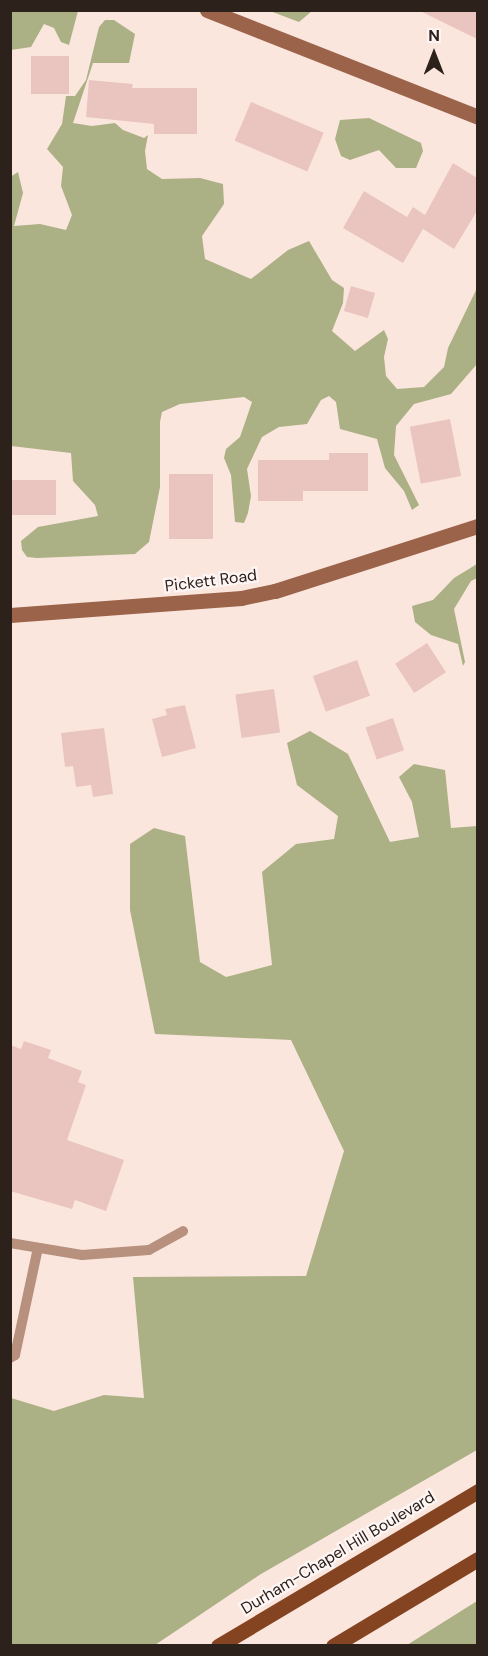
<!DOCTYPE html>
<style>
body{margin:0}
#map{position:relative;width:488px;height:1656px;overflow:hidden;background:#fbe6de;font-family:"DM Sans",sans-serif}
div>[style]{position:absolute}
.forest>*{inset:0;background:#abb085}
.building>*{inset:0;background:#eac5c0;transform-origin:0 0}
.lane>*{height:10px;margin:-5px;padding:0 5px;transform-origin:5px;border-radius:5px;background:#b7907e}
.secondary>*{height:15px;margin:-7.5px;padding:0 7.5px;transform-origin:7.5px;border-radius:7.5px;background:#9b644a}
.primary>*{height:15px;margin:-7.5px;padding:0 7.5px;transform-origin:7.5px;border-radius:7.5px;background:#854421}
span{translate:-50% -50%;white-space:nowrap;text-align:center;line-height:1.15;-webkit-text-stroke:4.5px #fef6f4;paint-order:stroke}
.street-label{font-size:16px;color:#2d211c}
.frame{position:absolute;inset:0;border:12px solid #2d211c;pointer-events:none}
.north{position:absolute;left:404px;top:24px;width:60px;height:60px;-webkit-text-stroke:4px #fef6f4;paint-order:stroke;rotate:0deg;font-size:16px;font-weight:700;line-height:24px;text-align:center;color:#2d211c}
.north::after{content:'';display:block;margin:auto;width:21px;height:27px;background:#2d211c;clip-path:polygon(50% 0,100% 100%,50% 72%,0 100%)}
</style>
<div id="map">
<div class="forest">
<i style="clip-path:polygon(10px 11px,78px 11px,69px 45px,61px 42px,54px 28px,44px 24px,31px 47px,11px 50px)"></i>
<i style="clip-path:polygon(270px 11px,312px 10px,312px 11px,299px 22px)"></i>
<i style="clip-path:polygon(105px 20px,114px 20px,135px 34px,129px 63px,93px 63px,73px 123px,92px 126px,115px 123px,123px 130px,144px 138px,148px 135px,145px 151px,147px 169px,162px 179px,200px 178px,223px 184px,224px 204px,202px 236px,205px 259px,251px 279px,288px 250px,309px 241px,332px 280px,344px 288px,343px 303px,332px 331px,355px 351px,384px 330px,388px 339px,384px 357px,386px 376px,397px 389px,424px 387px,444px 367px,448px 348px,477px 288px,477px 364px,451px 394px,414px 404px,396px 426px,394px 455px,419px 505px,412px 510px,404px 491px,385px 468px,377px 439px,340px 429px,336px 402px,329px 396px,321px 400px,307px 424px,279px 427px,262px 437px,247px 469px,251px 496px,248px 513px,244px 523px,235px 522px,231px 475px,224px 458px,226px 449px,240px 437px,252px 402px,244px 397px,180px 404px,162px 412px,160px 422px,160px 487px,149px 542px,135px 554px,37px 558px,27px 557px,22px 550px,21px 541px,38px 527px,98px 516px,95px 505px,73px 481px,71px 453px,11px 446px,10px 177px,18px 172px,23px 193px,14px 226px,40px 224px,66px 230px,72px 215px,61px 186px,63px 167px,47px 149px,62px 124px,66px 96px,75px 96px,86px 80px,99px 27px)"></i>
<i style="clip-path:polygon(369px 118px,421px 143px,423px 151px,416px 168px,396px 168px,379px 150px,350px 160px,341px 156px,335px 139px,340px 120px)"></i>
<i style="clip-path:polygon(477px 564px,477px 578px,471px 581px,454px 609px,465px 662px,463px 666px,458px 644px,431px 635px,415px 622px,412px 606px,433px 600px,454px 578px)"></i>
<i style="clip-path:polygon(310px 731px,348px 754px,390px 842px,419px 837px,412px 802px,399px 777px,414px 764px,445px 770px,451px 828px,477px 826px,477px 1450px,261px 1574px,155px 1645px,11px 1645px,11px 1398px,54px 1411px,104px 1395px,144px 1398px,133px 1277px,306px 1276px,344px 1151px,291px 1040px,155px 1034px,130px 910px,130px 844px,154px 828px,185px 836px,200px 962px,226px 977px,272px 965px,262px 872px,296px 844px,334px 839px,338px 816px,297px 785px,287px 743px)"></i>
<i style="clip-path:polygon(477px 1601px,477px 1645px,407px 1645px)"></i>
</div>
<div class="building">
<i style="clip-path:polygon(418px 10px,477px 10px,477px 39px)"></i>
<i style="left:31px;top:56px;width:38px;height:38px"></i>
<i style="clip-path:polygon(89px 80px,133px 84px,132px 88px,197px 88px,197px 134px,154px 134px,154px 124px,86px 117px)"></i>
<i style="left:251px;top:102px;width:79px;height:42px;rotate:23deg"></i>
<i style="clip-path:polygon(453px 163px,477px 178px,477px 211px,454px 249px,423px 229px,403px 263px,343px 228px,364px 191px,407px 217px,413px 207px,425px 215px)"></i>
<i style="left:351px;top:286px;width:25px;height:26px;rotate:16deg"></i>
<i style="left:450px;top:419px;width:58px;height:41px;rotate:79deg"></i>
<i style="clip-path:polygon(329px 453px,368px 453px,368px 491px,303px 491px,303px 501px,258px 501px,258px 460px,329px 460px)"></i>
<i style="left:169px;top:474px;width:44px;height:65px"></i>
<i style="left:10px;top:480px;width:46px;height:35px"></i>
<i style="left:427px;top:643px;width:35px;height:38px;rotate:57deg"></i>
<i style="left:357px;top:660px;width:38px;height:47px;rotate:70deg"></i>
<i style="left:274px;top:689px;width:44px;height:39px;rotate:82deg"></i>
<i style="clip-path:polygon(185px 705px,196px 748px,162px 757px,152px 719px,167px 715px,165px 709px)"></i>
<i style="left:393px;top:718px;width:34px;height:29px;rotate:71deg"></i>
<i style="clip-path:polygon(104px 728px,113px 794px,93px 797px,91px 785px,76px 787px,73px 766px,65px 767px,61px 733px)"></i>
<i style="clip-path:polygon(24px 1041px,51px 1050px,48px 1058px,82px 1071px,78px 1082px,86px 1085px,67px 1140px,124px 1160px,106px 1211px,75px 1200px,72px 1209px,10px 1191px,10px 1045px,21px 1049px)"></i>
</div>
<div class="lane">
<i style="left:10px;top:1243px;width:73px;rotate:9.5deg"></i>
<i style="left:82px;top:1255px;width:67px;rotate:-4.3deg"></i>
<i style="left:149px;top:1250px;width:39px;rotate:-29deg"></i>
<i style="left:10px;top:1358px;width:6px;rotate:-31deg"></i>
<i style="left:15px;top:1355px;width:109px;rotate:-77.9deg"></i>
</div>
<div class="secondary">
<i style="left:207px;top:10px;width:291px;rotate:21.5deg"></i>
<i style="left:10px;top:615px;width:232px;rotate:-4.2deg"></i>
<i style="left:241px;top:598px;width:35px;rotate:-12deg"></i>
<i style="left:275px;top:591px;width:213px;rotate:-17.8deg"></i>
</div>
<div class="primary">
<i style="left:218px;top:1646px;width:303px;rotate:-30.8deg"></i>
<i style="left:333px;top:1646px;width:169px;rotate:-31deg"></i>
</div>
<div class="street-label">
<span style="left:211px;top:581px;rotate:-7deg">Pickett Road</span>
<span style="left:338px;top:1553px;rotate:-31deg">Durham-Chapel Hill Boulevard</span>
</div>
<div class="frame"></div>
<div class="north">N</div>
</div>
